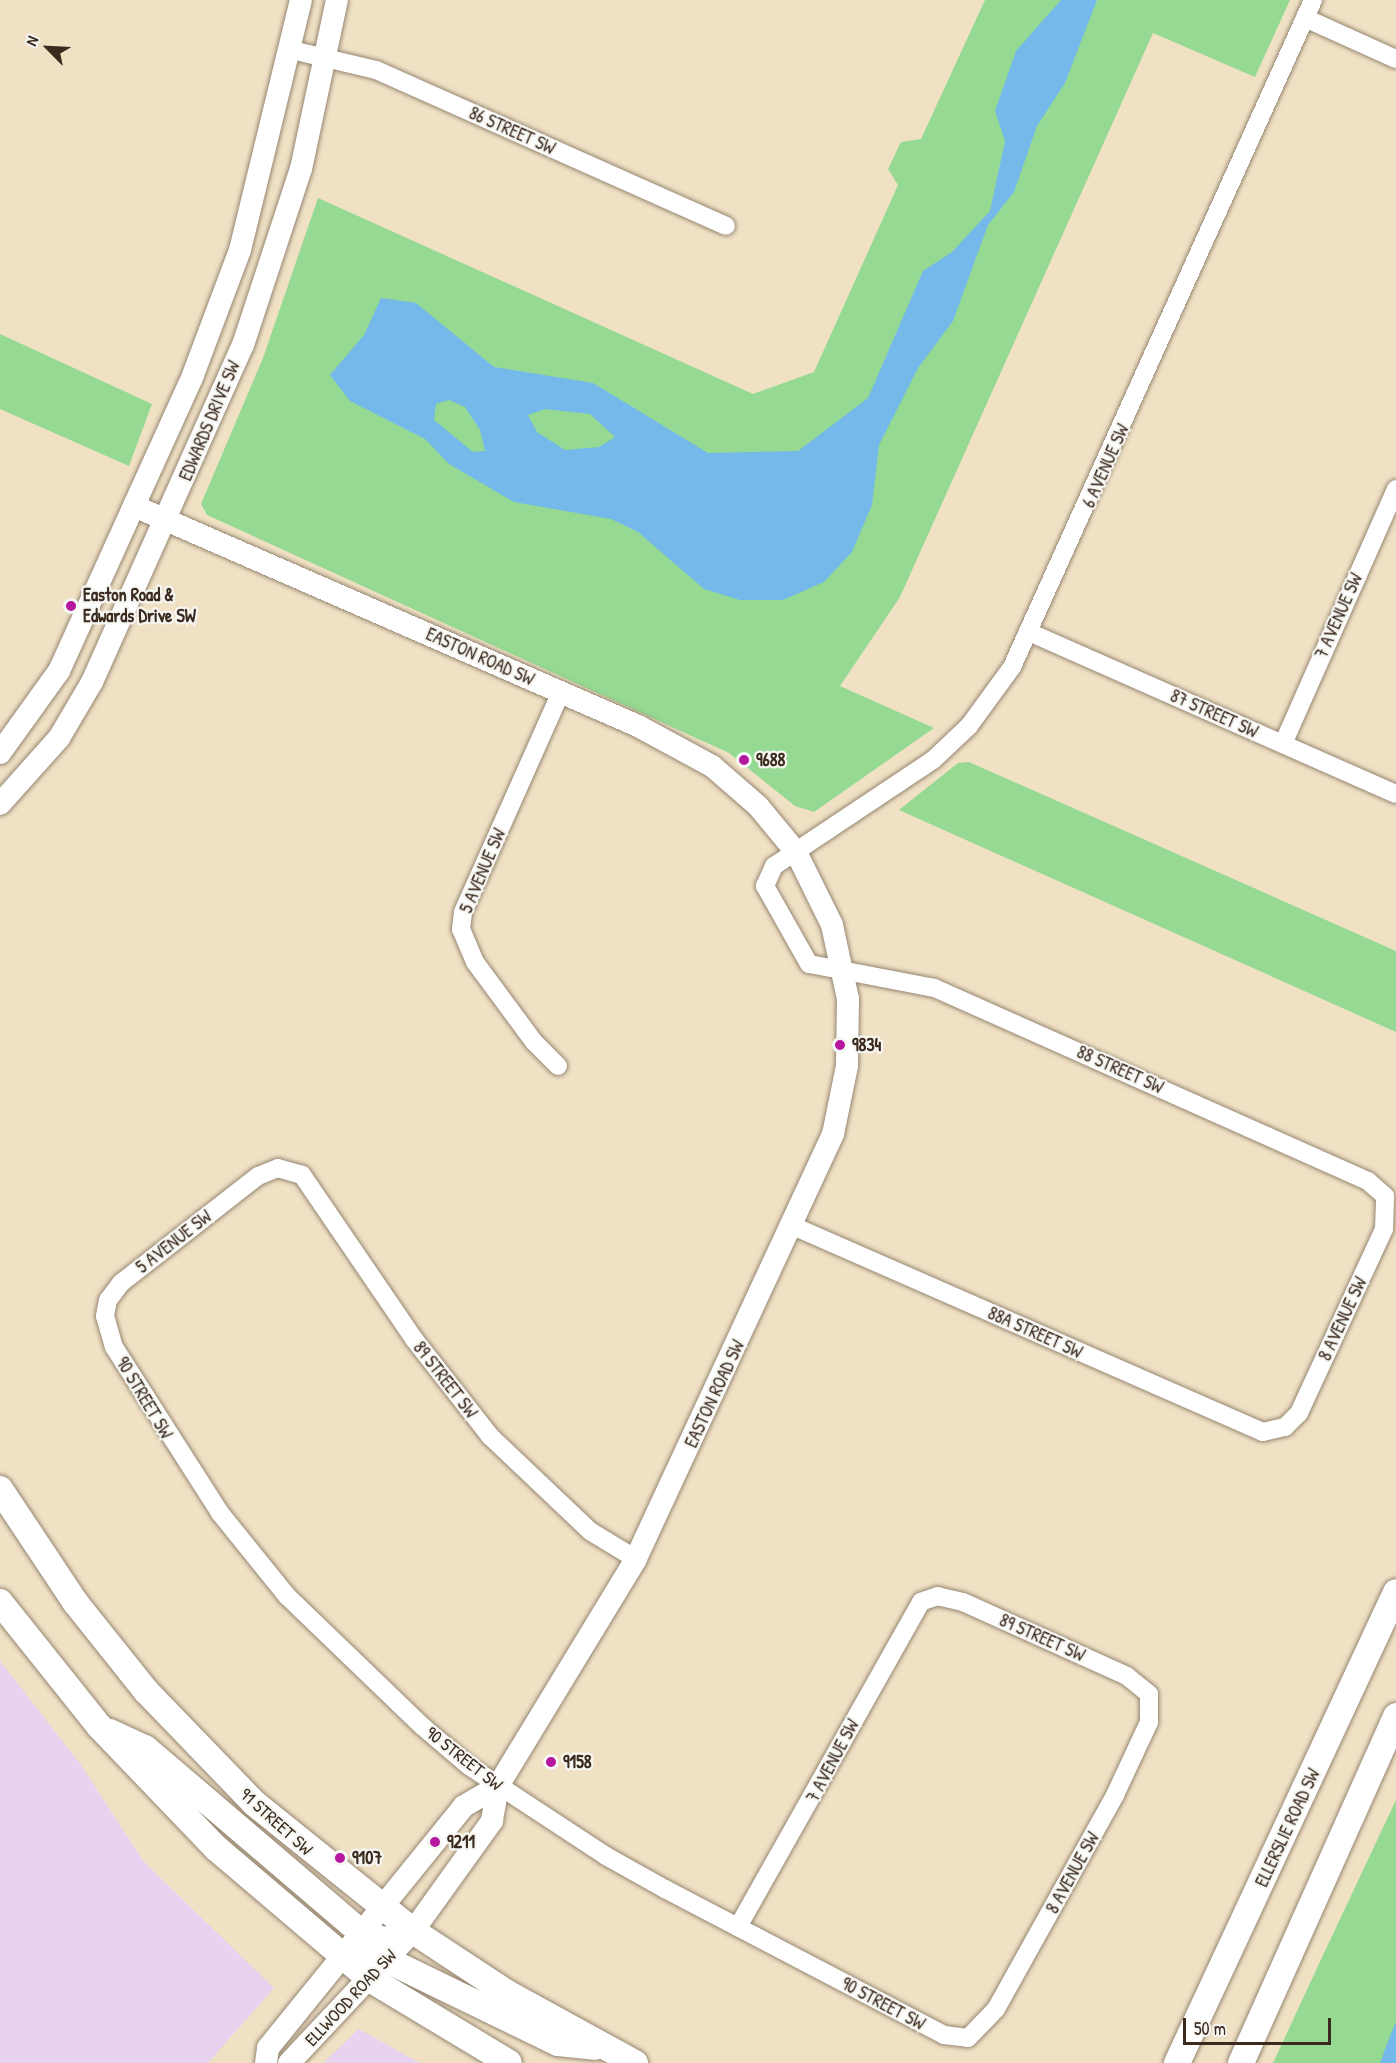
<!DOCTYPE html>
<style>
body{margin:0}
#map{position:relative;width:1396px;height:2063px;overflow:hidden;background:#f0e1c5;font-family:"Patrick Hand",sans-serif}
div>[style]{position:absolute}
.built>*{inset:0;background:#e7d2ef}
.green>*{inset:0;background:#95d992}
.water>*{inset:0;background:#75b9eb}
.roads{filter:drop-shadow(0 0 2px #968672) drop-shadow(0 0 2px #968672)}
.minor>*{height:18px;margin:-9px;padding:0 9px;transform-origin:9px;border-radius:9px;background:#fff}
.tertiary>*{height:22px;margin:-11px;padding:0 11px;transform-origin:11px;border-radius:11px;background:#fff}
.secondary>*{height:26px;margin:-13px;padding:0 13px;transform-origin:13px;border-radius:13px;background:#fff}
.dots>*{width:16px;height:16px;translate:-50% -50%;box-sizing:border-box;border:3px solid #f6f6f2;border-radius:50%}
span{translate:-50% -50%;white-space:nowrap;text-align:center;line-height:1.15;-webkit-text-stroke:4.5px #f6f6f2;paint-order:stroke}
.street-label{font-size:18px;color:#3b2a1e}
.poi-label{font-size:18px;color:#3b2a1e;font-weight:700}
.left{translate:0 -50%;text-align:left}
.north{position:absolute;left:18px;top:18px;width:60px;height:60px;-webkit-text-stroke:4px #f6f6f2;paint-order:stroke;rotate:294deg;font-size:16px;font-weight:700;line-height:24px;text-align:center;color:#3b2a1e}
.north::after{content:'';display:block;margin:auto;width:21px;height:27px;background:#3b2a1e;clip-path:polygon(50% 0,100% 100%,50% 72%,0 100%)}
.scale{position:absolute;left:1183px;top:2018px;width:148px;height:27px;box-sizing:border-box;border:3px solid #3b2a1e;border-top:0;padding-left:8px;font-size:18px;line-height:21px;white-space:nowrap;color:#3b2a1e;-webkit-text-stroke:4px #f6f6f2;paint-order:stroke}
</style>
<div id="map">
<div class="built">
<i style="clip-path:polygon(0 1661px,81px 1765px,144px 1862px,274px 1988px,208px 2063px,0 2063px)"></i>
<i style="clip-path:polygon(359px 2029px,420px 2063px,323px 2063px)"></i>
</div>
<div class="green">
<i style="clip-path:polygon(985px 0,1290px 0,1255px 77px,1153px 33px,900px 597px,840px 686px,934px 728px,814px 812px,795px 806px,729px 753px,207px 515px,201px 504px,263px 358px,318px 198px,753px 394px,814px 372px,898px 185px,888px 169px,901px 142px,921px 139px)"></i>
<i style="clip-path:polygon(0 334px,152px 404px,129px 466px,0 409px)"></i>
<i style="clip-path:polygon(969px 762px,1396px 951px,1396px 1032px,899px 810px,958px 763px)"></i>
<i style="clip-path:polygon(1396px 1800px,1396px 2063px,1273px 2063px,1317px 1968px)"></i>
</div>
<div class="water">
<i style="clip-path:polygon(evenodd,1061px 0,1097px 0,1065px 83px,1037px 126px,1014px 192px,988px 225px,953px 321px,918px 368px,879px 445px,872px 505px,852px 552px,824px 582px,783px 600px,740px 600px,704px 589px,638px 532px,611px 519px,514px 502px,449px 464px,425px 439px,350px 401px,330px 375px,364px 335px,381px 298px,416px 303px,494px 367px,593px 383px,708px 453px,798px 451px,868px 398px,923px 271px,952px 252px,990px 211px,1005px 141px,995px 111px,1016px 51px,1061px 0,449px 400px,465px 407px,480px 430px,485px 451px,473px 452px,434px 420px,436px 404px,449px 400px,1061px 0,545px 409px,590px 414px,615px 437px,599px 447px,565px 450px,537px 432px,528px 415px,545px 409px)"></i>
<i style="clip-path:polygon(1396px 2022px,1396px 2063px,1380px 2063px,1390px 2036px)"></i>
</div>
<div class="roads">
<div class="minor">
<i style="left:1305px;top:18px;width:100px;rotate:24.3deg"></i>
<i style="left:292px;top:50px;width:86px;rotate:13.4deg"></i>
<i style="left:376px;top:70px;width:383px;rotate:24deg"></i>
<i style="left:1031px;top:633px;width:399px;rotate:23.8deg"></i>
<i style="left:1283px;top:744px;width:279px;rotate:-66.1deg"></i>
<i style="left:558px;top:1066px;width:34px;rotate:-135deg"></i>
<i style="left:534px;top:1042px;width:99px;rotate:-126.4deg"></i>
<i style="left:475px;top:962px;width:36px;rotate:-113deg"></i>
<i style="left:461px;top:929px;width:17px;rotate:-83deg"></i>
<i style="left:463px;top:912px;width:241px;rotate:-66deg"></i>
<i style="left:793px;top:1226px;width:513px;rotate:23.67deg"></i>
<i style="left:1263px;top:1432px;width:23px;rotate:-13deg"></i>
<i style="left:1285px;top:1427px;width:20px;rotate:-45deg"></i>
<i style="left:1299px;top:1413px;width:203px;rotate:-65.2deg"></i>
<i style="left:1384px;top:1229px;width:33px;rotate:-88deg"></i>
<i style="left:1385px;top:1196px;width:23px;rotate:-139deg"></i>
<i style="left:1368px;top:1181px;width:475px;rotate:-156deg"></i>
<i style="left:934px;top:988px;width:127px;rotate:-169.1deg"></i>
<i style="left:809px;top:964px;width:90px;rotate:-119.4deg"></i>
<i style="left:765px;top:886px;width:22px;rotate:-66deg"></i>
<i style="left:774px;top:866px;width:191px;rotate:-33.7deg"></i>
<i style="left:933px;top:760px;width:50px;rotate:-43.4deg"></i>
<i style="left:969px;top:726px;width:73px;rotate:-53.9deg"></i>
<i style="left:1012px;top:667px;width:732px;rotate:-65.71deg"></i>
<i style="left:636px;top:1559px;width:54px;rotate:-148.7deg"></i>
<i style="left:590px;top:1531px;width:138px;rotate:-136.5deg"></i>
<i style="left:490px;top:1436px;width:123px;rotate:-128.1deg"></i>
<i style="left:414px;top:1339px;width:199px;rotate:-124.3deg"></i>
<i style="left:302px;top:1175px;width:25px;rotate:-164deg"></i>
<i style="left:278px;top:1168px;width:22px;rotate:158deg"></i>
<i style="left:258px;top:1176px;width:174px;rotate:142deg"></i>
<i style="left:121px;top:1283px;width:21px;rotate:127deg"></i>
<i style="left:108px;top:1300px;width:16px;rotate:101deg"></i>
<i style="left:105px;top:1316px;width:32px;rotate:74deg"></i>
<i style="left:114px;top:1347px;width:197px;rotate:57.4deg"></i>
<i style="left:220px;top:1513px;width:107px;rotate:51.1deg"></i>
<i style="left:287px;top:1596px;width:187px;rotate:43.9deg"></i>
<i style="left:422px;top:1726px;width:62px;rotate:40.4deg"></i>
<i style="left:469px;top:1766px;width:164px;rotate:33.3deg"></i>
<i style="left:606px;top:1856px;width:68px;rotate:29.2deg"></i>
<i style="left:665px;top:1889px;width:315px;rotate:27.6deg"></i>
<i style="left:944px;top:2035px;width:24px;rotate:7deg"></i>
<i style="left:968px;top:2038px;width:40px;rotate:-46deg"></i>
<i style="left:996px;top:2009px;width:245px;rotate:-60.9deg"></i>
<i style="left:1115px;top:1795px;width:81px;rotate:-65deg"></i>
<i style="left:1149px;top:1722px;width:28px;rotate:-90deg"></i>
<i style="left:1149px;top:1694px;width:28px;rotate:-141deg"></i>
<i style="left:1127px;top:1676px;width:180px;rotate:-155.7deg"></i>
<i style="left:963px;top:1602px;width:26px;rotate:-167deg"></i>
<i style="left:938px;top:1596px;width:18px;rotate:161deg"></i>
<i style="left:921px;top:1602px;width:373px;rotate:119.4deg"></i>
</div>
<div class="tertiary">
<i style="left:134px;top:506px;width:550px;rotate:23.58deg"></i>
<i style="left:638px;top:726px;width:84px;rotate:28.4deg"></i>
<i style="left:712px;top:766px;width:61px;rotate:41deg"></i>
<i style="left:758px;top:806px;width:60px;rotate:50.4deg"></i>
<i style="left:796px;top:852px;width:81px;rotate:63.7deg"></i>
<i style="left:832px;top:925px;width:76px;rotate:77.8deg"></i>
<i style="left:848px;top:999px;width:67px;rotate:90.9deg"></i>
<i style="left:847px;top:1066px;width:69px;rotate:101.6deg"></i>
<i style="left:833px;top:1134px;width:468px;rotate:114.9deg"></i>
<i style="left:636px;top:1559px;width:266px;rotate:121.3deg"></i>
<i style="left:498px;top:1786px;width:36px;rotate:100deg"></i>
<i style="left:492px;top:1821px;width:135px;rotate:125.7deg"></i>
<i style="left:413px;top:1931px;width:181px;rotate:133.2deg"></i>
<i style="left:0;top:753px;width:101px;rotate:-54.3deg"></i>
<i style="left:59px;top:671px;width:325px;rotate:-65.6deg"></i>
<i style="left:193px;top:375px;width:134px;rotate:-69.4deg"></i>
<i style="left:240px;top:250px;width:257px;rotate:-76.3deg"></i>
<i style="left:0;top:804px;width:89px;rotate:-48.2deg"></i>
<i style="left:59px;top:738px;width:65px;rotate:-59.5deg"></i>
<i style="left:92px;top:682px;width:369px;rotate:-65.9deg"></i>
<i style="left:243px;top:345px;width:185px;rotate:-71.8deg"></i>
<i style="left:301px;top:169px;width:173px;rotate:-78deg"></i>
<i style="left:266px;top:2063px;width:15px;rotate:-82deg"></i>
<i style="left:268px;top:2048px;width:311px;rotate:-51deg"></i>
<i style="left:464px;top:1806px;width:39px;rotate:-30deg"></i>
</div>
<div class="secondary">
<i style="left:0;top:1489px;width:136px;rotate:56.4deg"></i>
<i style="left:75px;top:1602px;width:114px;rotate:51.4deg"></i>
<i style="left:146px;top:1691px;width:156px;rotate:46deg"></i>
<i style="left:254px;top:1803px;width:204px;rotate:38.8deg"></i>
<i style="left:413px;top:1931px;width:113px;rotate:33.4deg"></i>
<i style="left:507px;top:1993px;width:146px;rotate:28.7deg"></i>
<i style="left:0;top:1602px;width:159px;rotate:51.4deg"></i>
<i style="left:99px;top:1726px;width:169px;rotate:46.2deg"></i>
<i style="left:216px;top:1848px;width:202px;rotate:40.4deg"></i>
<i style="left:370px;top:1979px;width:162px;rotate:31.1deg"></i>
<i style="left:110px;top:1732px;width:38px;rotate:25deg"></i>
<i style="left:145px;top:1748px;width:287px;rotate:40.5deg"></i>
<i style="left:363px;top:1934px;width:24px;rotate:15deg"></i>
<i style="left:386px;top:1940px;width:28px;rotate:-18deg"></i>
<i style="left:346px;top:1957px;width:17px;rotate:-13deg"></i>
<i style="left:363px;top:1953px;width:25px;rotate:16deg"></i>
<i style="left:387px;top:1960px;width:190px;rotate:25.9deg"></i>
<i style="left:558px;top:2043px;width:37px;rotate:6deg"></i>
<i style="left:1177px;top:2063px;width:519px;rotate:-65.06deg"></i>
<i style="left:1241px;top:2063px;width:380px;rotate:-65.9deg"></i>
</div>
</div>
<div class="dots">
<i style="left:71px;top:606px;background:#b5179e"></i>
<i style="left:744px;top:760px;background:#b5179e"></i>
<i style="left:840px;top:1045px;background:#b5179e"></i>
<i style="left:551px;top:1762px;background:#b5179e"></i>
<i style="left:435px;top:1842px;background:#b5179e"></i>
<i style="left:340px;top:1858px;background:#b5179e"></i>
</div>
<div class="street-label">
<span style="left:512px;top:131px;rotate:24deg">86 STREET SW</span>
<span style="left:210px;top:421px;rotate:-67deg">EDWARDS DRIVE SW</span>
<span style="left:1106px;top:466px;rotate:-66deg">6 AVENUE SW</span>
<span style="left:1339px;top:616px;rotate:-66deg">7 AVENUE SW</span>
<span style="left:480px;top:657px;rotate:24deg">EASTON ROAD SW</span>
<span style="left:1214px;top:714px;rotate:24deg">87 STREET SW</span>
<span style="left:483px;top:871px;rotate:-67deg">5 AVENUE SW</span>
<span style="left:1120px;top:1070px;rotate:24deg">88 STREET SW</span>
<span style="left:174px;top:1242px;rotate:-38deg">5 AVENUE SW</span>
<span style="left:1343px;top:1319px;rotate:-65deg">8 AVENUE SW</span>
<span style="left:1035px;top:1333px;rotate:24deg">88A STREET SW</span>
<span style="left:445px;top:1380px;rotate:52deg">89 STREET SW</span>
<span style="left:715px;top:1394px;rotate:-65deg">EASTON ROAD SW</span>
<span style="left:144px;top:1398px;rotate:59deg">90 STREET SW</span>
<span style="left:1042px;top:1638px;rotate:24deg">89 STREET SW</span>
<span style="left:464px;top:1759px;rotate:38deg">90 STREET SW</span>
<span style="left:833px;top:1761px;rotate:-62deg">7 AVENUE SW</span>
<span style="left:276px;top:1822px;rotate:42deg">91 STREET SW</span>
<span style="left:1288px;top:1828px;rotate:-65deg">ELLERSLIE ROAD SW</span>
<span style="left:1073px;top:1873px;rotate:-61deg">8 AVENUE SW</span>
<span style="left:351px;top:1998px;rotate:-47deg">ELLWOOD ROAD SW</span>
<span style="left:883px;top:2004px;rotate:28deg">90 STREET SW</span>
</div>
<div class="poi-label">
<span class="left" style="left:83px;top:606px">Easton Road &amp;<br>Edwards Drive SW</span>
<span class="left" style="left:756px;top:760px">9688</span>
<span class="left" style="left:852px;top:1045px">9834</span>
<span class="left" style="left:563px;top:1762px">9158</span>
<span class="left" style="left:447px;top:1842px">9211</span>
<span class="left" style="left:352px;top:1858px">9107</span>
</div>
<div class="north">N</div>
<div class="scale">50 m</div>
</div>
